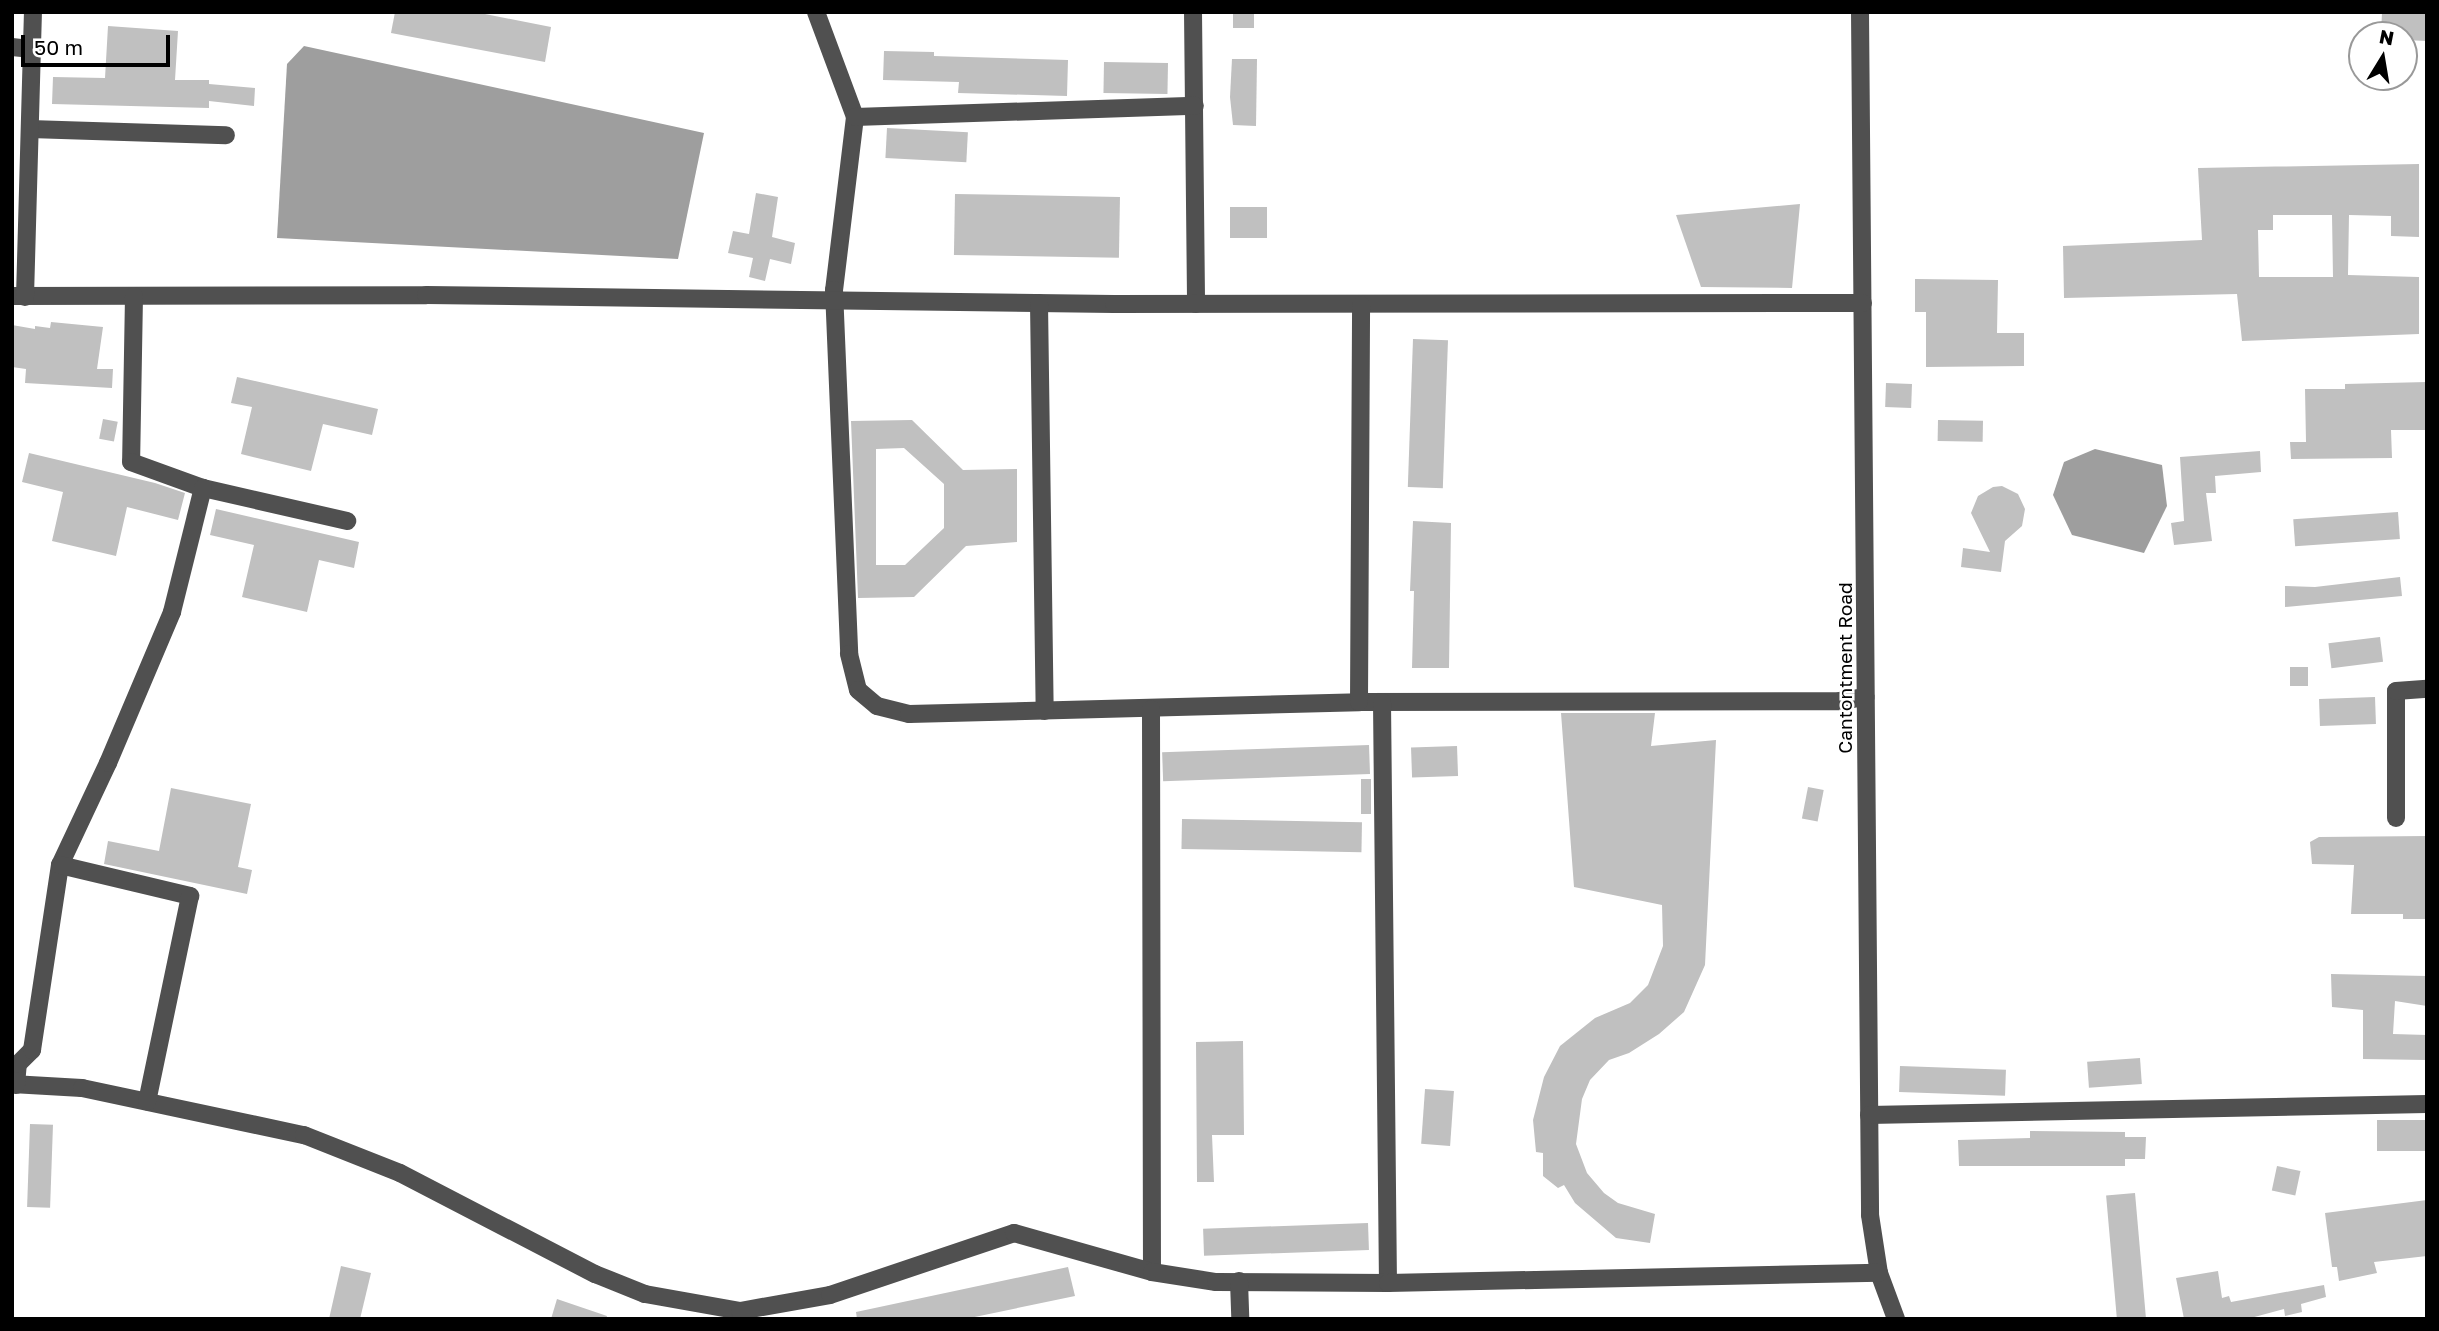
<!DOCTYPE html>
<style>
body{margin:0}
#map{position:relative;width:2439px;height:1331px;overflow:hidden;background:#fff;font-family:"Golos Text",sans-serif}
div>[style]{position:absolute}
.water>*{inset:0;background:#9e9e9e}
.building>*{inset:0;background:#c0c0c0;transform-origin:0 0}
.minor>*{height:18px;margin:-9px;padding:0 9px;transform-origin:9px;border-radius:9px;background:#505050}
span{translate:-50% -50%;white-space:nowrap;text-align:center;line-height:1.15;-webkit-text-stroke:5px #fff;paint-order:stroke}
.street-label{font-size:19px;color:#000}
.frame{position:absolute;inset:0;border:14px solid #000;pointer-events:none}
.north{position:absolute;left:2348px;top:21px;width:70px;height:70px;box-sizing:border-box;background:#fff;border:2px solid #999;border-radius:50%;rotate:11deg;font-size:19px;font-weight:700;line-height:28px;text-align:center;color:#000}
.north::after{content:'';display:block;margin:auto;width:24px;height:32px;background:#000;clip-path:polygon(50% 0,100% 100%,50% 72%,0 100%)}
.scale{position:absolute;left:21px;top:35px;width:149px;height:32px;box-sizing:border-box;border:4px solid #000;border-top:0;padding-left:9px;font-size:21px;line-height:24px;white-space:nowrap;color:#000;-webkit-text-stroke:5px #fff;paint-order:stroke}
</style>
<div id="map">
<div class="water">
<i style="clip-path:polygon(304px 46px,704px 133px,678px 259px,277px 238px,287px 64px)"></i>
<i style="clip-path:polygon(2095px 449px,2162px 465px,2167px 506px,2144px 553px,2072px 535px,2053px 495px,2064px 462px)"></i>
</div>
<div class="building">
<i style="clip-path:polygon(395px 12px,475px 12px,551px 27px,545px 62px,391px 33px)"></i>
<i style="left:1233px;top:12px;width:21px;height:16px"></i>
<i style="clip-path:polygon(2382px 12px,2427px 12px,2427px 41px,2404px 40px,2404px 35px,2381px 35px)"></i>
<i style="clip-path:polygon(108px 26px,178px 31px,175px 80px,209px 80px,209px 84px,255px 88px,254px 106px,209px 101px,209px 108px,52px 104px,53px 77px,105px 78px)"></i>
<i style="clip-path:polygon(884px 51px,934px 52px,934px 56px,1068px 60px,1067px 96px,958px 93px,959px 82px,883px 80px)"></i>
<i style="clip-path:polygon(1232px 59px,1257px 59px,1256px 126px,1233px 125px,1230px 97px)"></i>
<i style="left:1104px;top:62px;width:64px;height:31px;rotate:1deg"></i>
<i style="left:887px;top:128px;width:81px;height:30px;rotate:3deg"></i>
<i style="clip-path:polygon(evenodd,2419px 164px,2419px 237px,2391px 236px,2391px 216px,2349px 215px,2348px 275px,2419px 277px,2419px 334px,2242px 341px,2237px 294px,2064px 298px,2063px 246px,2202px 240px,2198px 168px,2419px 164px,2273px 215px,2332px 215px,2333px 277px,2259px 277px,2258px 230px,2273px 230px,2273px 215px)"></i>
<i style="clip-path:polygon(756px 193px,778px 197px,772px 237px,795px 243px,791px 264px,770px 259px,765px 281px,749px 277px,753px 258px,728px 253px,733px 231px,749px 234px)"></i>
<i style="left:955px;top:194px;width:165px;height:61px;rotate:1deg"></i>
<i style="clip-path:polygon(1800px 204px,1792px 288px,1701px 287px,1676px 215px)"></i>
<i style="left:1230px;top:207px;width:37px;height:31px"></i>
<i style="clip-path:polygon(1915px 279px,1998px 280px,1997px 333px,2024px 333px,2024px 366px,1926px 367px,1926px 312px,1915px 312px)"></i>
<i style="clip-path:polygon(51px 322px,103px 327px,97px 369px,113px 369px,112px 388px,25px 383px,26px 369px,12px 367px,12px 325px,35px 329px,35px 326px,50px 328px)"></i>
<i style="left:1413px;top:339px;width:35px;height:148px;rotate:2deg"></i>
<i style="clip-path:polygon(237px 377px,378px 409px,372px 435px,323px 424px,311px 471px,241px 454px,252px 407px,231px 403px)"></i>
<i style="clip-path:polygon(2427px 382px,2427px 430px,2391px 430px,2392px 458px,2291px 459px,2290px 442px,2306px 442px,2305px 389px,2345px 389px,2345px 384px)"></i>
<i style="left:1886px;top:383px;width:26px;height:24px;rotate:2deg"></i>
<i style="left:103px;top:419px;width:15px;height:20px;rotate:11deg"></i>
<i style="clip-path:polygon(evenodd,912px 420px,963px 470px,1017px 469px,1017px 542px,966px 546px,914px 597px,858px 598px,851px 421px,912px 420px,904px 448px,944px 484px,944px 528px,905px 565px,876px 565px,876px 449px,904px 448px)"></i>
<i style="left:1938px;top:420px;width:45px;height:21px;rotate:1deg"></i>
<i style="clip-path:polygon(2260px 451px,2261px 472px,2215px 476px,2216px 493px,2206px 493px,2212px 541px,2174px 545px,2171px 523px,2184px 521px,2180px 457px)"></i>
<i style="clip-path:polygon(29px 453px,155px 483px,185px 493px,178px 520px,127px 507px,116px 556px,52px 541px,63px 492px,22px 482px)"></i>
<i style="clip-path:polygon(2002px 486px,2018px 494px,2025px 509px,2022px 526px,2005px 541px,2001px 572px,1961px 567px,1963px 548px,1990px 552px,1971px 513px,1978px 496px,1993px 487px)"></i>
<i style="clip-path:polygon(216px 509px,359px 542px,354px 568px,319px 560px,307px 612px,242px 597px,254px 545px,210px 535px)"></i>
<i style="left:2398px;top:512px;width:27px;height:105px;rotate:86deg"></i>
<i style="clip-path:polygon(1413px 521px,1451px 523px,1449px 668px,1412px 668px,1414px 591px,1410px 591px)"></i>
<i style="clip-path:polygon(2400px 577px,2402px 596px,2285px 607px,2285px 586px,2315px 587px)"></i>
<i style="left:2380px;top:637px;width:25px;height:52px;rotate:83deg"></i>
<i style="left:2290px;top:667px;width:18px;height:19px"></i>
<i style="left:2375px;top:697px;width:27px;height:56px;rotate:88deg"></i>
<i style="clip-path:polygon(1561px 713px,1655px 713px,1651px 746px,1716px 740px,1705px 965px,1684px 1012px,1659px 1034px,1629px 1053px,1609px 1060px,1590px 1080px,1582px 1099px,1576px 1144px,1587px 1173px,1604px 1193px,1618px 1203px,1655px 1214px,1650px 1243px,1616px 1238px,1575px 1203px,1564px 1185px,1558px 1188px,1543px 1176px,1543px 1153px,1536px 1152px,1533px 1120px,1544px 1077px,1560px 1046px,1595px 1018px,1630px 1003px,1648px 985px,1663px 946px,1662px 905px,1574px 887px)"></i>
<i style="left:1369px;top:745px;width:29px;height:207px;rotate:88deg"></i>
<i style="left:1457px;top:746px;width:30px;height:46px;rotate:88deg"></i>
<i style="left:1361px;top:779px;width:10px;height:35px"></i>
<i style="left:1808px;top:787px;width:16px;height:32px;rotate:11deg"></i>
<i style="clip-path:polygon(171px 788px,251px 804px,238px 867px,252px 870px,247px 894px,104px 864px,108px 841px,159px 851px)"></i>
<i style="left:1182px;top:819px;width:180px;height:30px;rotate:1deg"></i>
<i style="clip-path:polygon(2427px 836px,2427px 919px,2403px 919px,2403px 914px,2351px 914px,2354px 865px,2312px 864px,2310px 842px,2319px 837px)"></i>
<i style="clip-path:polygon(2331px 974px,2427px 976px,2427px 1006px,2395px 1001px,2393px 1034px,2427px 1035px,2427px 1060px,2363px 1059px,2363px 1010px,2332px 1007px)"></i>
<i style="clip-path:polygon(1243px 1041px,1244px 1135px,1212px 1135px,1214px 1182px,1197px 1182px,1196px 1042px)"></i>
<i style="left:2140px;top:1058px;width:26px;height:53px;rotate:86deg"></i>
<i style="left:1900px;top:1066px;width:106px;height:26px;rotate:2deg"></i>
<i style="left:1425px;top:1089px;width:29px;height:55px;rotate:4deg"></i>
<i style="left:2377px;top:1120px;width:50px;height:31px"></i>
<i style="left:30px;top:1124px;width:23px;height:83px;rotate:2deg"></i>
<i style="clip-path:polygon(2030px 1131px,2125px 1132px,2125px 1137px,2146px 1137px,2145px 1159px,2125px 1159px,2125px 1166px,1959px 1166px,1958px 1140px,2030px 1138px)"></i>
<i style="left:2277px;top:1166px;width:24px;height:25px;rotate:12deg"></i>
<i style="left:2135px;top:1193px;width:126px;height:29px;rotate:85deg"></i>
<i style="clip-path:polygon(2427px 1200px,2427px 1256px,2374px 1262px,2377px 1273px,2339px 1281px,2337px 1267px,2332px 1267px,2325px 1213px)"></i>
<i style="left:1368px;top:1223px;width:27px;height:165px;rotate:88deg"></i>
<i style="clip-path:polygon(341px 1266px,371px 1273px,360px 1319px,329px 1319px)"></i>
<i style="clip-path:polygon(1068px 1267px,1075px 1296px,965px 1319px,857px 1319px,856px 1312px)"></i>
<i style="clip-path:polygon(2218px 1271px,2222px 1298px,2229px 1296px,2231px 1302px,2324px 1285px,2326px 1297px,2301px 1304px,2302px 1312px,2285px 1316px,2284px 1309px,2247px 1319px,2184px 1319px,2176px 1278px)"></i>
<i style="clip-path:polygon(557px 1299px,607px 1316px,606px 1319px,551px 1319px)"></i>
</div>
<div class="minor">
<i style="left:816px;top:12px;width:112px;rotate:69.6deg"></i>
<i style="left:855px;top:117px;width:174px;rotate:96.9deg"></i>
<i style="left:834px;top:290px;width:364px;rotate:87.6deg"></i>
<i style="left:849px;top:654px;width:37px;rotate:76deg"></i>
<i style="left:858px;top:690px;width:25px;rotate:40deg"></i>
<i style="left:877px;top:706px;width:33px;rotate:14deg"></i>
<i style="left:909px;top:714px;width:450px;rotate:-1.5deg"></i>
<i style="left:1359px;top:702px;width:481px;rotate:-0.1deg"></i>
<i style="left:1840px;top:701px;width:26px;rotate:-9deg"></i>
<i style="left:1193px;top:12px;width:292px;rotate:89.4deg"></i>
<i style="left:1860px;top:12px;width:1203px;rotate:89.52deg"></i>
<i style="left:1870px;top:1215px;width:59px;rotate:81.2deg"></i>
<i style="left:1879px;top:1273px;width:49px;rotate:69.7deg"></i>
<i style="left:12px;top:47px;width:20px;rotate:6deg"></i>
<i style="left:855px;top:117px;width:340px;rotate:-1.9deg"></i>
<i style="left:30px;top:129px;width:196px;rotate:1.8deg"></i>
<i style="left:12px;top:296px;width:414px;rotate:-0.1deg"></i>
<i style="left:426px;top:295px;width:688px;rotate:0.75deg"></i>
<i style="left:1114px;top:304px;width:749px;rotate:-0.08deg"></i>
<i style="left:134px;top:296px;width:166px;rotate:91deg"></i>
<i style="left:131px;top:462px;width:77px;rotate:19.9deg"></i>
<i style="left:203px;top:488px;width:148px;rotate:12.9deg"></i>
<i style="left:25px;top:297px;width:285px;rotate:-88.4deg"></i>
<i style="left:1039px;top:303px;width:408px;rotate:89.2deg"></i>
<i style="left:1359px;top:702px;width:397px;rotate:-89.7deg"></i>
<i style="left:1382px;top:702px;width:581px;rotate:89.41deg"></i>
<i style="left:1151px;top:709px;width:563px;rotate:89.9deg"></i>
<i style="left:2396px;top:818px;width:127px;rotate:-90deg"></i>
<i style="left:2396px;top:691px;width:31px;rotate:-4deg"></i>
<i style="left:60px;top:865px;width:113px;rotate:-64.8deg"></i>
<i style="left:108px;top:763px;width:164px;rotate:-67deg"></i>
<i style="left:172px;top:612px;width:128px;rotate:-76deg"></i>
<i style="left:12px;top:1084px;width:70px;rotate:3.3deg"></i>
<i style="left:82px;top:1088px;width:227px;rotate:12deg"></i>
<i style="left:304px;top:1135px;width:103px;rotate:21.6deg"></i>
<i style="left:400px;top:1173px;width:220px;rotate:27.4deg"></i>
<i style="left:595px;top:1274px;width:54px;rotate:21.8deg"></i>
<i style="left:645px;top:1294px;width:97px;rotate:10.1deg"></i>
<i style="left:740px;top:1311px;width:91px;rotate:-10.1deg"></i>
<i style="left:830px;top:1295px;width:194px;rotate:-18.6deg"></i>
<i style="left:1014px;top:1233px;width:143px;rotate:15.8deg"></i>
<i style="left:1152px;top:1272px;width:65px;rotate:8.9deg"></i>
<i style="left:1216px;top:1282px;width:172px;rotate:0.3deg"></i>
<i style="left:1388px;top:1283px;width:491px;rotate:-1.2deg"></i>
<i style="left:16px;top:1085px;width:21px;rotate:-85deg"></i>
<i style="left:18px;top:1064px;width:20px;rotate:-45deg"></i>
<i style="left:32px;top:1050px;width:187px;rotate:-81.4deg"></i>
<i style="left:60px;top:865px;width:134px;rotate:13.4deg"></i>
<i style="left:190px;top:896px;width:210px;rotate:101.8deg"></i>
<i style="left:1869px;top:1115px;width:558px;rotate:-1.13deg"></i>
<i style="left:1239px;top:1281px;width:38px;rotate:88deg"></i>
</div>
<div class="street-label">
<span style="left:1845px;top:668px;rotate:-90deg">Cantontment Road</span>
</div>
<div class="frame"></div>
<div class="north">N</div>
<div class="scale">50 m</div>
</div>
